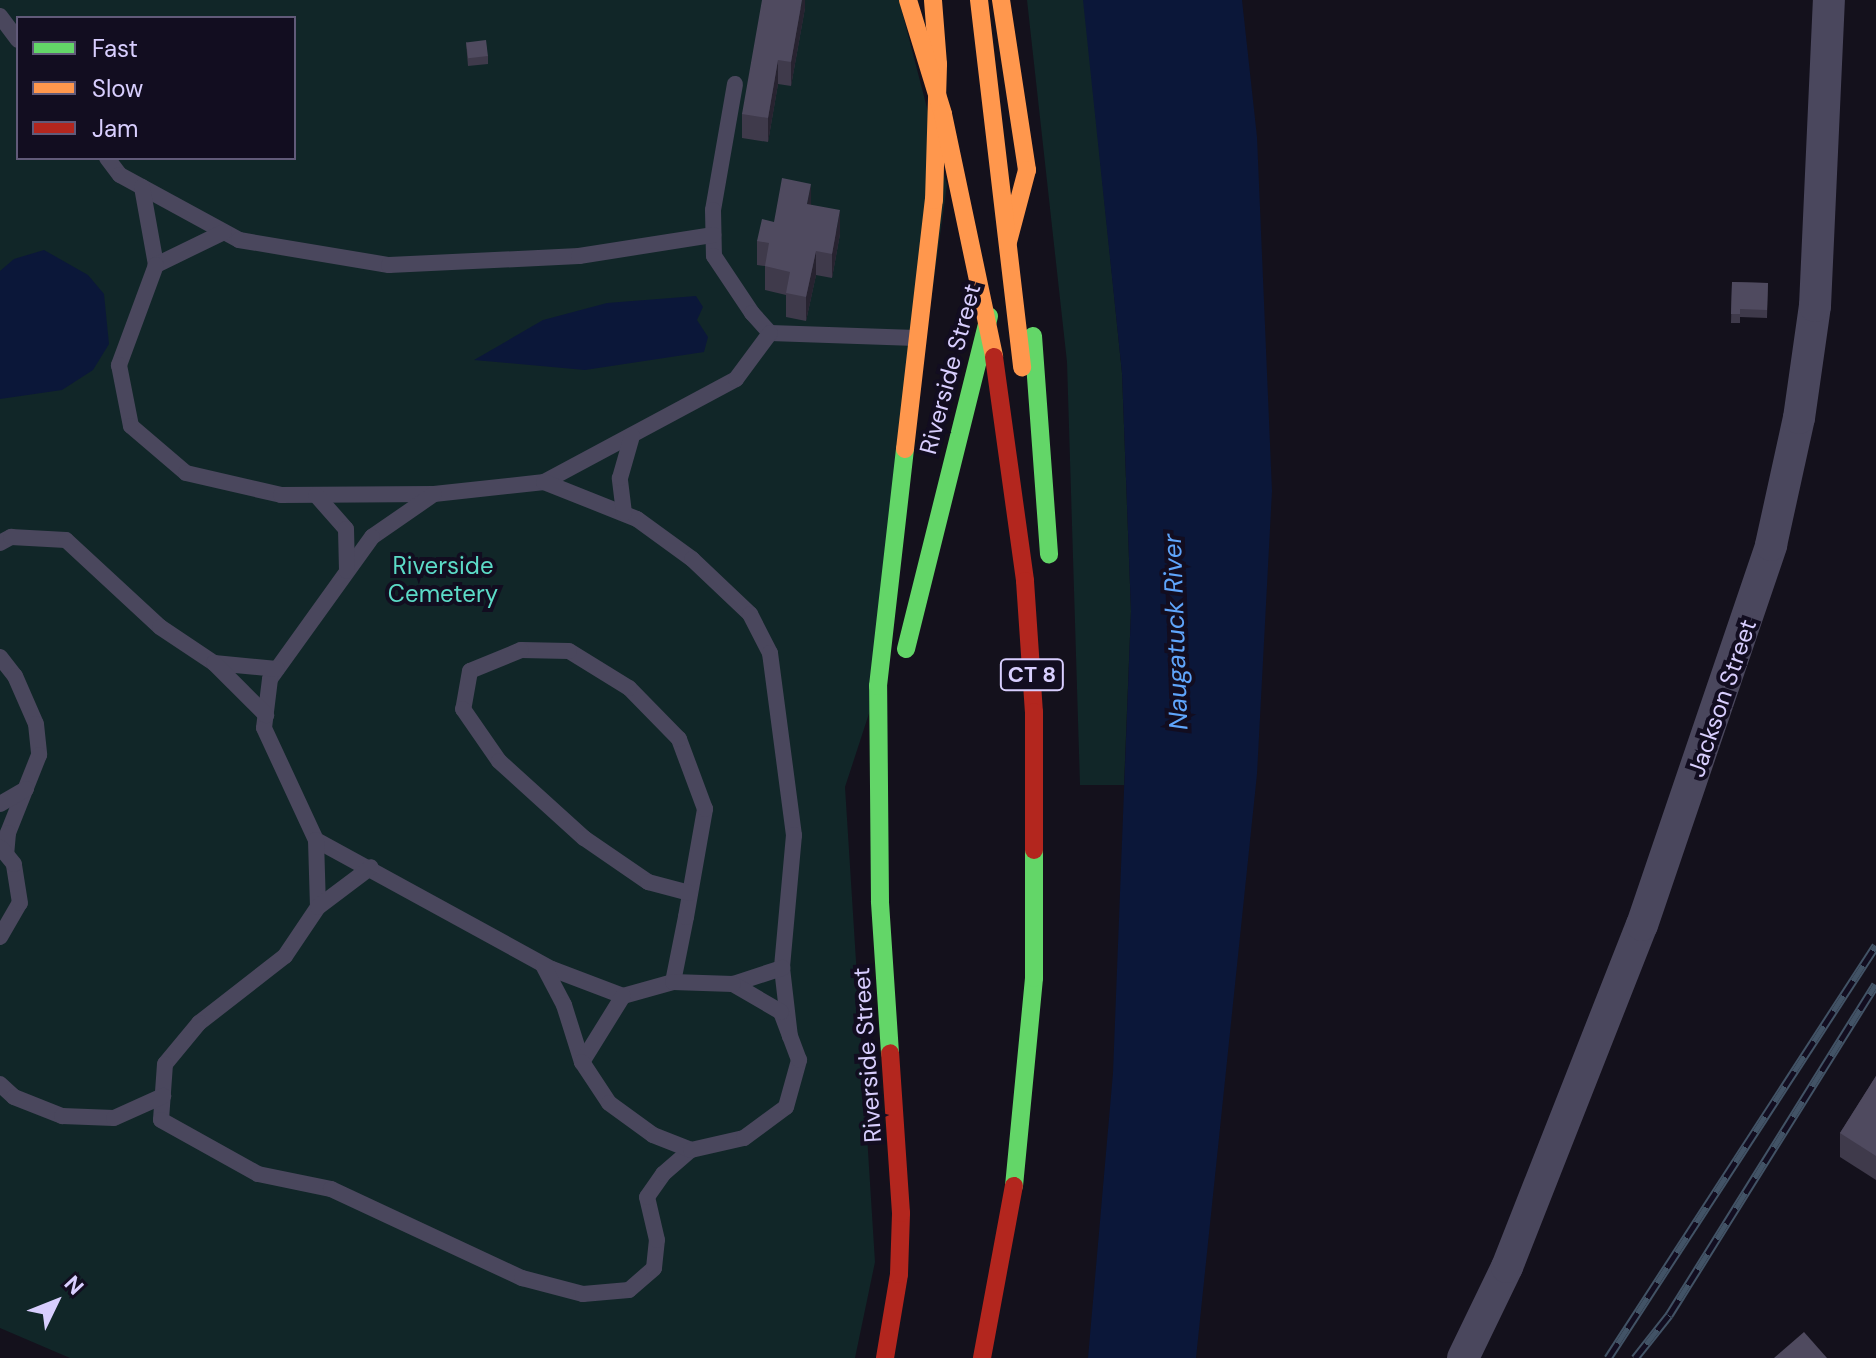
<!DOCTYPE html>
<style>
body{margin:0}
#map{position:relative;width:1876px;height:1358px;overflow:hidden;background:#14111c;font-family:"DM Sans",sans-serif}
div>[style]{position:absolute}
.green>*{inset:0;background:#112628}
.water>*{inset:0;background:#0b1739}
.lane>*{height:16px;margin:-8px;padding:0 8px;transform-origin:8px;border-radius:8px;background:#4a475d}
.street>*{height:32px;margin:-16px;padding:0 16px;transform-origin:16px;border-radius:16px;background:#4a475d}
.fast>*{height:18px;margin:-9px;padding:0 9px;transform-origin:9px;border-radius:9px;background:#63d668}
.slow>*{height:18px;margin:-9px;padding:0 9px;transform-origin:9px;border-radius:9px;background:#ff974d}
.jam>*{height:18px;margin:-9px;padding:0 9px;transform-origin:9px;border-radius:9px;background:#b3261e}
.rail>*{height:9px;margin-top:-4.5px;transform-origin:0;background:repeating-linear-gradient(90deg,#120d20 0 18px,#425366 0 36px);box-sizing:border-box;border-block:2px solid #425366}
.fast-bridge>*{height:18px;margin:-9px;padding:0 9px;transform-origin:9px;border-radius:9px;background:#63d668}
.slow-bridge>*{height:18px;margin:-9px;padding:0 9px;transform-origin:9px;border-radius:9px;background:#ff974d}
.jam-bridge>*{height:18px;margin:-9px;padding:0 9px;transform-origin:9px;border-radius:9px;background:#b3261e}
.wall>*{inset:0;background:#3f3a4b}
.shaded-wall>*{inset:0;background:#272330}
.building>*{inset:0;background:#4f4a5f;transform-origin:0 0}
span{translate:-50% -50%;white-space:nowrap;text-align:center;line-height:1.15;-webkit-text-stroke:8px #120d20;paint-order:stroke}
.shield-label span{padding:2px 6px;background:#120d20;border:2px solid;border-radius:6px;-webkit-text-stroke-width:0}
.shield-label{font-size:22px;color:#d8cefe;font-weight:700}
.street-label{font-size:24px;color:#d8cefe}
.park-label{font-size:24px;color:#5cdbc7}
.water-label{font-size:26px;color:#5fa5fb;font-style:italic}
.legend{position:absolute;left:16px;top:16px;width:280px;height:144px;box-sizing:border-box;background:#120d20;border:2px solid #615a79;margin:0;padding:10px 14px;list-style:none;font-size:24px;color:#d8cefe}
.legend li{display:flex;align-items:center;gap:16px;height:40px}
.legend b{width:40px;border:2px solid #615a79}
.north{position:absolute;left:16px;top:1262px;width:80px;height:80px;-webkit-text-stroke:6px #120d20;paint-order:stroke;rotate:47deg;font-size:22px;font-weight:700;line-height:32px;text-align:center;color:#d8cefe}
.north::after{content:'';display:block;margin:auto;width:28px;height:36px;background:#d8cefe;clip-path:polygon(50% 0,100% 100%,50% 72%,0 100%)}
</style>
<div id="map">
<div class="green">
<i style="clip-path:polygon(evenodd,0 0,899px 0,947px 185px,878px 686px,845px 787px,875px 1262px,855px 1358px,70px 1358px,0 1328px,0 0,18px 18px,294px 18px,294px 158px,18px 158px,18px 18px)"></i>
<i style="clip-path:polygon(1027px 0,1084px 0,1122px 373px,1131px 611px,1124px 785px,1080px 785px,1067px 362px)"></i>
</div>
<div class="water">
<i style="clip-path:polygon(1083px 0,1242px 0,1257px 137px,1272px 491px,1257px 774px,1196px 1358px,1088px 1358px,1113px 1073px,1131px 611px,1122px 373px)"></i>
<i style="clip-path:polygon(44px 250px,88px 275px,104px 294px,109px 344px,93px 370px,62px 390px,0 399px,0 271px,14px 259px)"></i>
<i style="clip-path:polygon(696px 296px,703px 307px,697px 320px,708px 337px,704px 352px,585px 370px,474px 360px,543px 320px,607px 303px)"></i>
</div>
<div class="lane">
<i style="left:0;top:16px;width:30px;rotate:53deg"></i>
<i style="left:735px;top:84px;width:128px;rotate:99.9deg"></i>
<i style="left:713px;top:210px;width:46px;rotate:88.8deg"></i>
<i style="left:714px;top:256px;width:69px;rotate:56.3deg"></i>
<i style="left:752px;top:313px;width:27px;rotate:48deg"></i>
<i style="left:770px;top:333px;width:146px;rotate:2deg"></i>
<i style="left:107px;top:158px;width:21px;rotate:53deg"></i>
<i style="left:120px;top:175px;width:136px;rotate:28.6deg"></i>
<i style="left:239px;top:240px;width:152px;rotate:9.5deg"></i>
<i style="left:389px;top:265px;width:190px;rotate:-2.7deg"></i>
<i style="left:579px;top:256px;width:136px;rotate:-8.9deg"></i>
<i style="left:142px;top:187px;width:79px;rotate:79.8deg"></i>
<i style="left:224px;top:232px;width:76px;rotate:154.1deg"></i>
<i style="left:156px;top:265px;width:107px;rotate:110.3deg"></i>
<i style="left:119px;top:365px;width:62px;rotate:78.9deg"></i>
<i style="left:131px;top:426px;width:72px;rotate:40.5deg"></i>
<i style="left:186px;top:473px;width:98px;rotate:13deg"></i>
<i style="left:281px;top:495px;width:153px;rotate:-0.4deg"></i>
<i style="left:434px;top:494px;width:111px;rotate:-6.2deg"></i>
<i style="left:544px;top:482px;width:218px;rotate:-28.2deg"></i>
<i style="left:736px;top:379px;width:57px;rotate:-53.5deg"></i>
<i style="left:544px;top:482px;width:100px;rotate:21.7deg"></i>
<i style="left:637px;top:519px;width:68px;rotate:36deg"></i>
<i style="left:692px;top:559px;width:80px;rotate:43.5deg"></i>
<i style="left:750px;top:614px;width:44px;rotate:62.9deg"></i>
<i style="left:770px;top:653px;width:184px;rotate:82.5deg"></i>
<i style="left:794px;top:835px;width:134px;rotate:95.2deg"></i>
<i style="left:782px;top:968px;width:69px;rotate:83.4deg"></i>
<i style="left:434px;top:494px;width:75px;rotate:145.3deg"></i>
<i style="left:372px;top:537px;width:175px;rotate:125.7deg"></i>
<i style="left:270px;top:679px;width:49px;rotate:97deg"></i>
<i style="left:264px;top:728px;width:123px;rotate:65.1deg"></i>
<i style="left:316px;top:840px;width:269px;rotate:28.7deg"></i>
<i style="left:552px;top:969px;width:76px;rotate:20.8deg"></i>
<i style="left:623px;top:996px;width:52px;rotate:-15.6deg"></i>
<i style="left:673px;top:982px;width:66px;rotate:-78.7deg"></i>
<i style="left:686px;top:917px;width:110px;rotate:-80deg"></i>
<i style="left:705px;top:809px;width:75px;rotate:-110.4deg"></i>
<i style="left:679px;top:739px;width:71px;rotate:-134.4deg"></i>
<i style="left:629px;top:688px;width:70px;rotate:-148.3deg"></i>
<i style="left:569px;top:651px;width:48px;rotate:-178.8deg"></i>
<i style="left:521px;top:650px;width:55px;rotate:157.6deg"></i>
<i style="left:470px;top:671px;width:39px;rotate:100deg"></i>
<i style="left:463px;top:709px;width:63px;rotate:55.3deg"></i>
<i style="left:499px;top:761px;width:115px;rotate:42.2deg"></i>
<i style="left:584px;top:838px;width:78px;rotate:34.5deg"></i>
<i style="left:648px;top:882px;width:43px;rotate:14.7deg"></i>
<i style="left:316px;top:495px;width:45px;rotate:48.6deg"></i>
<i style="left:346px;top:529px;width:42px;rotate:88.6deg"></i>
<i style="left:624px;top:513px;width:35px;rotate:-97deg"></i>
<i style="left:620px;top:478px;width:44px;rotate:-74.1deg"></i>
<i style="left:0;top:543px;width:13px;rotate:-29deg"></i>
<i style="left:11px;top:537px;width:55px;rotate:3.1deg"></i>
<i style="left:66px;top:540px;width:128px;rotate:42.8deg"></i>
<i style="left:160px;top:627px;width:65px;rotate:33.7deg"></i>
<i style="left:214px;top:663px;width:63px;rotate:5.4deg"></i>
<i style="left:0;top:657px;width:24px;rotate:52deg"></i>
<i style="left:15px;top:676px;width:52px;rotate:66.4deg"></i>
<i style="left:36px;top:724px;width:31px;rotate:84deg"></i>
<i style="left:39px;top:755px;width:84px;rotate:111.7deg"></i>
<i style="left:8px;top:833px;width:21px;rotate:95deg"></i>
<i style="left:214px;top:663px;width:74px;rotate:45deg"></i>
<i style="left:0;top:804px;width:30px;rotate:-30deg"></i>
<i style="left:316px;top:840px;width:67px;rotate:88.3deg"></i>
<i style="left:318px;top:907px;width:59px;rotate:124deg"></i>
<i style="left:285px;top:956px;width:109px;rotate:142.1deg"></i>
<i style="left:199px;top:1023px;width:53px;rotate:129.7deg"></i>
<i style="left:165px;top:1064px;width:56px;rotate:94.1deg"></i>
<i style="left:161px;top:1120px;width:111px;rotate:29.1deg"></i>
<i style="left:258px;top:1174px;width:75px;rotate:11.6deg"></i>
<i style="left:331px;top:1189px;width:211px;rotate:25deg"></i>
<i style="left:522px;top:1278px;width:63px;rotate:14.7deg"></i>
<i style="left:583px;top:1294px;width:46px;rotate:-5deg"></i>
<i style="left:629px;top:1290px;width:33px;rotate:-41deg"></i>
<i style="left:654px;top:1268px;width:28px;rotate:-84deg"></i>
<i style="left:657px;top:1240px;width:44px;rotate:-103.1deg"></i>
<i style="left:647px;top:1197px;width:28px;rotate:-55deg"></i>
<i style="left:663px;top:1174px;width:37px;rotate:-41deg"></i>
<i style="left:318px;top:907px;width:66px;rotate:-37deg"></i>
<i style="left:0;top:937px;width:39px;rotate:-60deg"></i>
<i style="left:20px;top:903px;width:39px;rotate:-99deg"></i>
<i style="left:14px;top:864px;width:21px;rotate:-129deg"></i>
<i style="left:543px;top:965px;width:45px;rotate:62.3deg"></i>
<i style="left:564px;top:1005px;width:60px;rotate:72.5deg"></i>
<i style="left:733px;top:984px;width:52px;rotate:-18.1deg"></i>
<i style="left:623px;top:996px;width:78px;rotate:121.8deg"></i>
<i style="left:582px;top:1062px;width:49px;rotate:56.6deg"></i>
<i style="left:609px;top:1103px;width:54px;rotate:36deg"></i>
<i style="left:653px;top:1135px;width:41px;rotate:21.5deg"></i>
<i style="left:691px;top:1150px;width:54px;rotate:-12.8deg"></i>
<i style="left:744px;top:1138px;width:52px;rotate:-36.4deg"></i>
<i style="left:786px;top:1107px;width:49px;rotate:-74.5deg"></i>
<i style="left:799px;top:1060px;width:51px;rotate:-110.6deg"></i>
<i style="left:781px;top:1012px;width:56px;rotate:-149.7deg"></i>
<i style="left:733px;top:984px;width:60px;rotate:-178.1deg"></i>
<i style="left:0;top:1084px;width:19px;rotate:43deg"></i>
<i style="left:14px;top:1097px;width:52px;rotate:21.6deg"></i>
<i style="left:62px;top:1116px;width:52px;rotate:2.2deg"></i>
<i style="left:114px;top:1118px;width:54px;rotate:-24.2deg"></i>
</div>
<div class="street">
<i style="left:1463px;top:1358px;width:101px;rotate:-64.2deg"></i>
<i style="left:1507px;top:1267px;width:368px;rotate:-68.5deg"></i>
<i style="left:1642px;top:925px;width:401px;rotate:-71.2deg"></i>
<i style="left:1771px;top:545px;width:130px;rotate:-77.6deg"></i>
<i style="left:1799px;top:418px;width:113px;rotate:-81.9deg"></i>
<i style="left:1815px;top:306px;width:306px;rotate:-87.4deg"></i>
</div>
<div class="fast">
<i style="left:906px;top:649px;width:343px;rotate:-76deg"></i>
<i style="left:890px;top:1053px;width:152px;rotate:-93.8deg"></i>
<i style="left:880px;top:901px;width:215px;rotate:-90.5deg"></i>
<i style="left:878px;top:686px;width:239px;rotate:-83.5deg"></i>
</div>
<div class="slow">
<i style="left:1001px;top:0;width:172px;rotate:81.3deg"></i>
<i style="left:1027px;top:170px;width:74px;rotate:104.8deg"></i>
<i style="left:905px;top:449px;width:251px;rotate:-83.4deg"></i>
<i style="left:934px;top:200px;width:136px;rotate:-88.3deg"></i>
<i style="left:938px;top:64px;width:64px;rotate:-94.5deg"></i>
</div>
<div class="jam">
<i style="left:885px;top:1358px;width:85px;rotate:-80.5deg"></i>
<i style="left:899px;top:1274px;width:61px;rotate:-88.1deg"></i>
<i style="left:901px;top:1213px;width:160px;rotate:-93.9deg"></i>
</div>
<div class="rail">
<i style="left:1608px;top:1358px;width:492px;rotate:-57deg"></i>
<i style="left:1635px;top:1358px;width:55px;rotate:-51.7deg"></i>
<i style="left:1669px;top:1315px;width:390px;rotate:-58deg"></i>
</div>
<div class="fast-bridge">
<i style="left:1033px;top:336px;width:219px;rotate:85.8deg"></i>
<i style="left:1014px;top:1186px;width:209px;rotate:-84.5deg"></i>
<i style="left:1034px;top:978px;width:128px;rotate:-90deg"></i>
</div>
<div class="slow-bridge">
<i style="left:908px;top:0;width:119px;rotate:72.9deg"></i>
<i style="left:943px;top:114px;width:248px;rotate:78.1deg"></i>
<i style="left:979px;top:0;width:370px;rotate:83.3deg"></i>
</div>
<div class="jam-bridge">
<i style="left:994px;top:357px;width:226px;rotate:82.1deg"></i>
<i style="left:1025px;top:581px;width:131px;rotate:86.1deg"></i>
<i style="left:1034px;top:712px;width:138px;rotate:90deg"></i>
<i style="left:982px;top:1358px;width:175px;rotate:-79.5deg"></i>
</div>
<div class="wall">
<i style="clip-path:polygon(805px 0,805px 8px,791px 86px,778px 84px,768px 142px,742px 138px,742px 114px)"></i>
<i style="clip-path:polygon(466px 42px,488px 56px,488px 64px,468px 66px)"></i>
<i style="clip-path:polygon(811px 205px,840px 234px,832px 278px,816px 275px,806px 321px,786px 317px,786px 295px,765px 290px,765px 266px,757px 265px,757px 241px,774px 222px)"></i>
<i style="clip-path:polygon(1732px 282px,1768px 283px,1767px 318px,1740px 317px,1740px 323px,1731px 323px)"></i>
<i style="clip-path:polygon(1876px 1076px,1876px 1180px,1840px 1157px,1840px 1133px)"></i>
</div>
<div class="shaded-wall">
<i style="clip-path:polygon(802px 0,805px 0,805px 8px,791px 86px,791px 62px)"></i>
<i style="clip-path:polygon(778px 60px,778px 84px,768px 142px,768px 118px)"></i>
<i style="clip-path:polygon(811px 184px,811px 208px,807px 204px)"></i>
<i style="clip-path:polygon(840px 210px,840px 234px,832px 278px,832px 254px)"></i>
<i style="clip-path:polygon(816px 251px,816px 275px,806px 321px,806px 297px)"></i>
</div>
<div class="building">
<i style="clip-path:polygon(762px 0,802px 0,791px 62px,778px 60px,768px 118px,742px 114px)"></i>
<i style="left:486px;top:40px;width:16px;height:20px;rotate:83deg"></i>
<i style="clip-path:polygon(782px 178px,811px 184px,807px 204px,840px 210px,832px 254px,816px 251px,806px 297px,786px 293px,790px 272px,765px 266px,769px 243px,757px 241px,762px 219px,774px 222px)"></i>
<i style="clip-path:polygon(1732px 282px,1768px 283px,1767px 310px,1740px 309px,1740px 314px,1731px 314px)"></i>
<i style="clip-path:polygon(1876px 1076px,1876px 1156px,1840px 1133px)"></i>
<i style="clip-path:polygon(1804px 1332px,1827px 1358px,1774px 1358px)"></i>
</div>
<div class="shield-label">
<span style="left:1032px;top:675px">CT 8</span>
</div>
<div class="street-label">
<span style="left:950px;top:369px;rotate:-75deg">Riverside Street</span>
<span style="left:1722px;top:698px;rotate:-71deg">Jackson Street</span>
<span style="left:867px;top:1055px;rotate:-94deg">Riverside Street</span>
</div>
<div class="park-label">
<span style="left:443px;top:580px">Riverside<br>Cemetery</span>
</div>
<div class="water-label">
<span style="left:1176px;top:632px;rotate:-92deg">Naugatuck River</span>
</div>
<ul class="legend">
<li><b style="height:10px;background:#63d668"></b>Fast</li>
<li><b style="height:10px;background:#ff974d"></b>Slow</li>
<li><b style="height:10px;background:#b3261e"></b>Jam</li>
</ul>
<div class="north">N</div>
</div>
